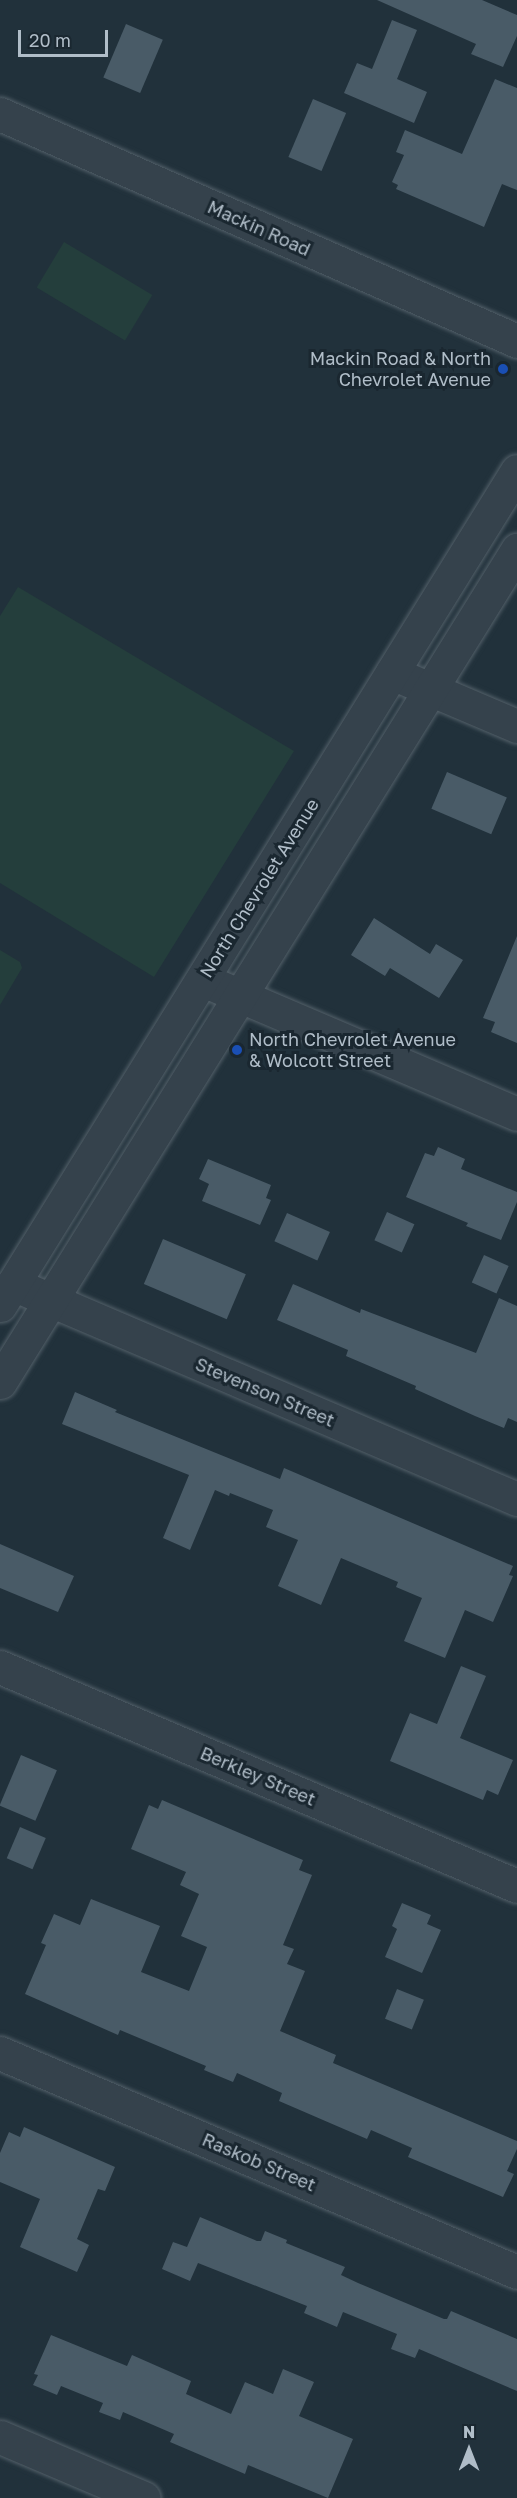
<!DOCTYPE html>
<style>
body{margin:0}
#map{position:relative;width:517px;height:2498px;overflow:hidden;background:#21313b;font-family:"Golos Text",sans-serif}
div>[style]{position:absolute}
.green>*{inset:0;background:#243e3c;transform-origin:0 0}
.building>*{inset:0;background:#495b67;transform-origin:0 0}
.roads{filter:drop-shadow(0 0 2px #536069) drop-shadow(0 0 2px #536069)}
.minor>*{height:33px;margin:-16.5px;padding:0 16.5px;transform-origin:16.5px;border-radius:16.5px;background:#35424c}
.tertiary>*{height:33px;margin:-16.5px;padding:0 16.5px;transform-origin:16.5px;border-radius:16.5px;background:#35424c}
.dots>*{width:16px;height:16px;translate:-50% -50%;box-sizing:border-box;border:3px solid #1a2730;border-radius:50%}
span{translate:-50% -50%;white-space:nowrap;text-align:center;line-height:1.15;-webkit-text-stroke:6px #1a2730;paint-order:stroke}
.street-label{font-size:18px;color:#b0bdc8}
.poi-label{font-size:18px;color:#b0bdc8}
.right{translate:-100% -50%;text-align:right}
.left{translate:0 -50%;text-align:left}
.north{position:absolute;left:439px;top:2420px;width:60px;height:60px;-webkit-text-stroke:4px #1a2730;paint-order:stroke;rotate:0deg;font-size:16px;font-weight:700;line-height:24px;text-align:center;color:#b0bdc8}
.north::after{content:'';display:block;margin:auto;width:21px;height:27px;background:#b0bdc8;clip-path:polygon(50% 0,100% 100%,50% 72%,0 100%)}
.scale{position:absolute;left:18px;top:30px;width:90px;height:27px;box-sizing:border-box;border:3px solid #b0bdc8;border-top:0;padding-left:8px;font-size:18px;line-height:21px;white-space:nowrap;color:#b0bdc8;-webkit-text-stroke:4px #1a2730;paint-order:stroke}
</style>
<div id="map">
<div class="green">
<i style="left:64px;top:242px;width:103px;height:53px;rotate:31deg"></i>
<i style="clip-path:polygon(18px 587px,294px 751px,154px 977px,0 883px,0 616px)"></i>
<i style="clip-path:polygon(0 950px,20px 962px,22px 968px,0 1005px)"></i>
</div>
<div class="building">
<i style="clip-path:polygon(377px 0,482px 0,517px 15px,517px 36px,503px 67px,471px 54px,476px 44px)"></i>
<i style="clip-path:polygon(392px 20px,417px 30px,397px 79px,427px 92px,414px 123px,344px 93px,357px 63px,372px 69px)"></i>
<i style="left:126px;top:24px;width:40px;height:58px;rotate:23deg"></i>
<i style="clip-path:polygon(495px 79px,517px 88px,517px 190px,502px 184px,484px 227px,396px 189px,398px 185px,392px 182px,404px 155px,396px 152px,405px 130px,462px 154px)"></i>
<i style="left:313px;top:99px;width:36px;height:63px;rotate:23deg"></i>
<i style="left:447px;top:772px;width:65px;height:40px;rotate:23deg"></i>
<i style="clip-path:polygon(374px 918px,430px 954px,436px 944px,463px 960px,439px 998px,390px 968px,385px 976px,351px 955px)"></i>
<i style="clip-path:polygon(517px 936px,517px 1043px,491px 1032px,495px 1022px,483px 1018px)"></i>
<i style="clip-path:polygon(438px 1147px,465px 1159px,461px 1169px,517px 1192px,517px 1202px,501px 1240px,466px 1226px,468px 1223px,406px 1197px,425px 1153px,434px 1156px)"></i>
<i style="clip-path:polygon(208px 1159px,271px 1185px,266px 1198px,271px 1200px,260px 1225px,202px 1201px,209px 1184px,199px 1179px)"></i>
<i style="left:387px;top:1212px;width:30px;height:31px;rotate:24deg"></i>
<i style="left:287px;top:1213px;width:47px;height:31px;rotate:24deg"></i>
<i style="left:163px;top:1239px;width:90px;height:49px;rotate:23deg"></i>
<i style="left:484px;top:1255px;width:27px;height:30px;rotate:24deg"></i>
<i style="clip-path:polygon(293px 1284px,360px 1313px,361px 1309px,476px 1353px,499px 1298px,517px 1306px,517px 1422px,508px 1418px,504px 1428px,475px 1416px,415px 1389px,416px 1386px,346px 1356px,348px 1350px,277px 1320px)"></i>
<i style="clip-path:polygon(75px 1392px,117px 1410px,115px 1412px,280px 1479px,284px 1468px,513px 1566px,509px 1575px,513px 1576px,493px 1622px,465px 1610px,445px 1658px,404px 1641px,422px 1598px,396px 1587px,398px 1582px,341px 1558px,321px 1605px,278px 1586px,298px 1540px,266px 1527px,273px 1510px,230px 1493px,229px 1496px,215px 1490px,190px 1550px,163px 1538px,189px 1475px,62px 1424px)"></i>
<i style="clip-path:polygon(0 1544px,74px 1576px,58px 1612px,0 1588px)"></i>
<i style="clip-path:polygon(461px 1666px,486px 1676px,460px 1738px,513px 1760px,498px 1795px,487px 1790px,483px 1800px,390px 1761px,410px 1713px,437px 1724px)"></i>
<i style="left:21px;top:1755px;width:39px;height:55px;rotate:23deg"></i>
<i style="clip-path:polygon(162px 1800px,303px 1860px,299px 1870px,312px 1875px,283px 1945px,294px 1949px,287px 1964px,305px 1971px,280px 2031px,336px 2055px,333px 2063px,517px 2141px,517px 2149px,507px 2171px,514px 2174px,503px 2197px,408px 2157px,412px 2148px,371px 2130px,367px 2139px,279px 2101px,282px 2093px,237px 2073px,233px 2082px,204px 2070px,206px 2066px,120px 2030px,118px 2035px,25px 1994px,46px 1945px,41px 1943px,54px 1914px,80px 1925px,91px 1899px,160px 1926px,141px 1972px,189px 1991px,207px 1947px,181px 1936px,199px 1894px,180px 1885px,186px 1872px,131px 1849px,149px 1805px,158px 1809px)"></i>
<i style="left:20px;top:1827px;width:28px;height:34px;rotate:23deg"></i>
<i style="clip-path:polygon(402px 1903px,431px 1915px,427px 1924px,441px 1930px,422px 1973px,385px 1957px,397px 1929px,392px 1926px)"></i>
<i style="left:397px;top:1989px;width:29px;height:32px;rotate:22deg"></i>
<i style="clip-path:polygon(24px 2127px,115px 2167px,105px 2191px,98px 2189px,77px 2239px,89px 2245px,77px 2272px,20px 2247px,40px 2199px,0 2182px,0 2153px,9px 2132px,20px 2137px)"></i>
<i style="clip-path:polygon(200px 2217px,257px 2241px,261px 2241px,265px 2231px,287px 2240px,286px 2243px,345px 2267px,341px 2275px,358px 2283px,444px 2319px,447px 2319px,451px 2311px,517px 2339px,517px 2391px,419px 2349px,415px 2358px,391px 2349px,397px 2334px,343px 2312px,337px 2327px,304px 2313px,307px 2306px,198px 2263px,190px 2281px,162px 2269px,173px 2242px,187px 2247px)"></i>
<i style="clip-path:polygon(51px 2335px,127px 2366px,132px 2355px,191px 2381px,186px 2394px,231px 2414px,245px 2382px,273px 2394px,283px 2369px,314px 2382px,299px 2416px,353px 2439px,328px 2498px,248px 2465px,245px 2474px,170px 2442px,174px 2434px,123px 2412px,120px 2420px,99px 2412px,103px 2403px,61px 2386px,57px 2395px,33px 2385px,38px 2375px,34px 2374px)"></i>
</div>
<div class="roads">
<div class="minor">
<i style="left:392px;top:673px;width:136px;rotate:23deg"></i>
<i style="left:203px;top:980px;width:341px;rotate:23.1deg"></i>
<i style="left:13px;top:1284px;width:548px;rotate:23.1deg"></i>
<i style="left:0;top:1667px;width:561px;rotate:22.96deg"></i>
<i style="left:0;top:2053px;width:561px;rotate:22.96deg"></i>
<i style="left:0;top:2437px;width:156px;rotate:23deg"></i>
</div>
<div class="tertiary">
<i style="left:0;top:114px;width:565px;rotate:23.7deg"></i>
<i style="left:0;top:1305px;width:981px;rotate:-58.21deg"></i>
<i style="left:0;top:1382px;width:980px;rotate:-58.14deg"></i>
</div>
</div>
<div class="dots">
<i style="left:503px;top:369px;background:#1a4fb4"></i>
<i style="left:237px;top:1050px;background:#1a4fb4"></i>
</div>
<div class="street-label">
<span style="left:259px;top:228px;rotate:24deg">Mackin Road</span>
<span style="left:259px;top:888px;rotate:-58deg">North Chevrolet Avenue</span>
<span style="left:265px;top:1392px;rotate:23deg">Stevenson Street</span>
<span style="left:258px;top:1776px;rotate:23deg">Berkley Street</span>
<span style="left:259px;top:2162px;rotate:23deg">Raskob Street</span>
</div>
<div class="poi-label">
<span class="right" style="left:491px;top:369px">Mackin Road &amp; North<br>Chevrolet Avenue</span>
<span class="left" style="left:249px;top:1050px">North Chevrolet Avenue<br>&amp; Wolcott Street</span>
</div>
<div class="north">N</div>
<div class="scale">20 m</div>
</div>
